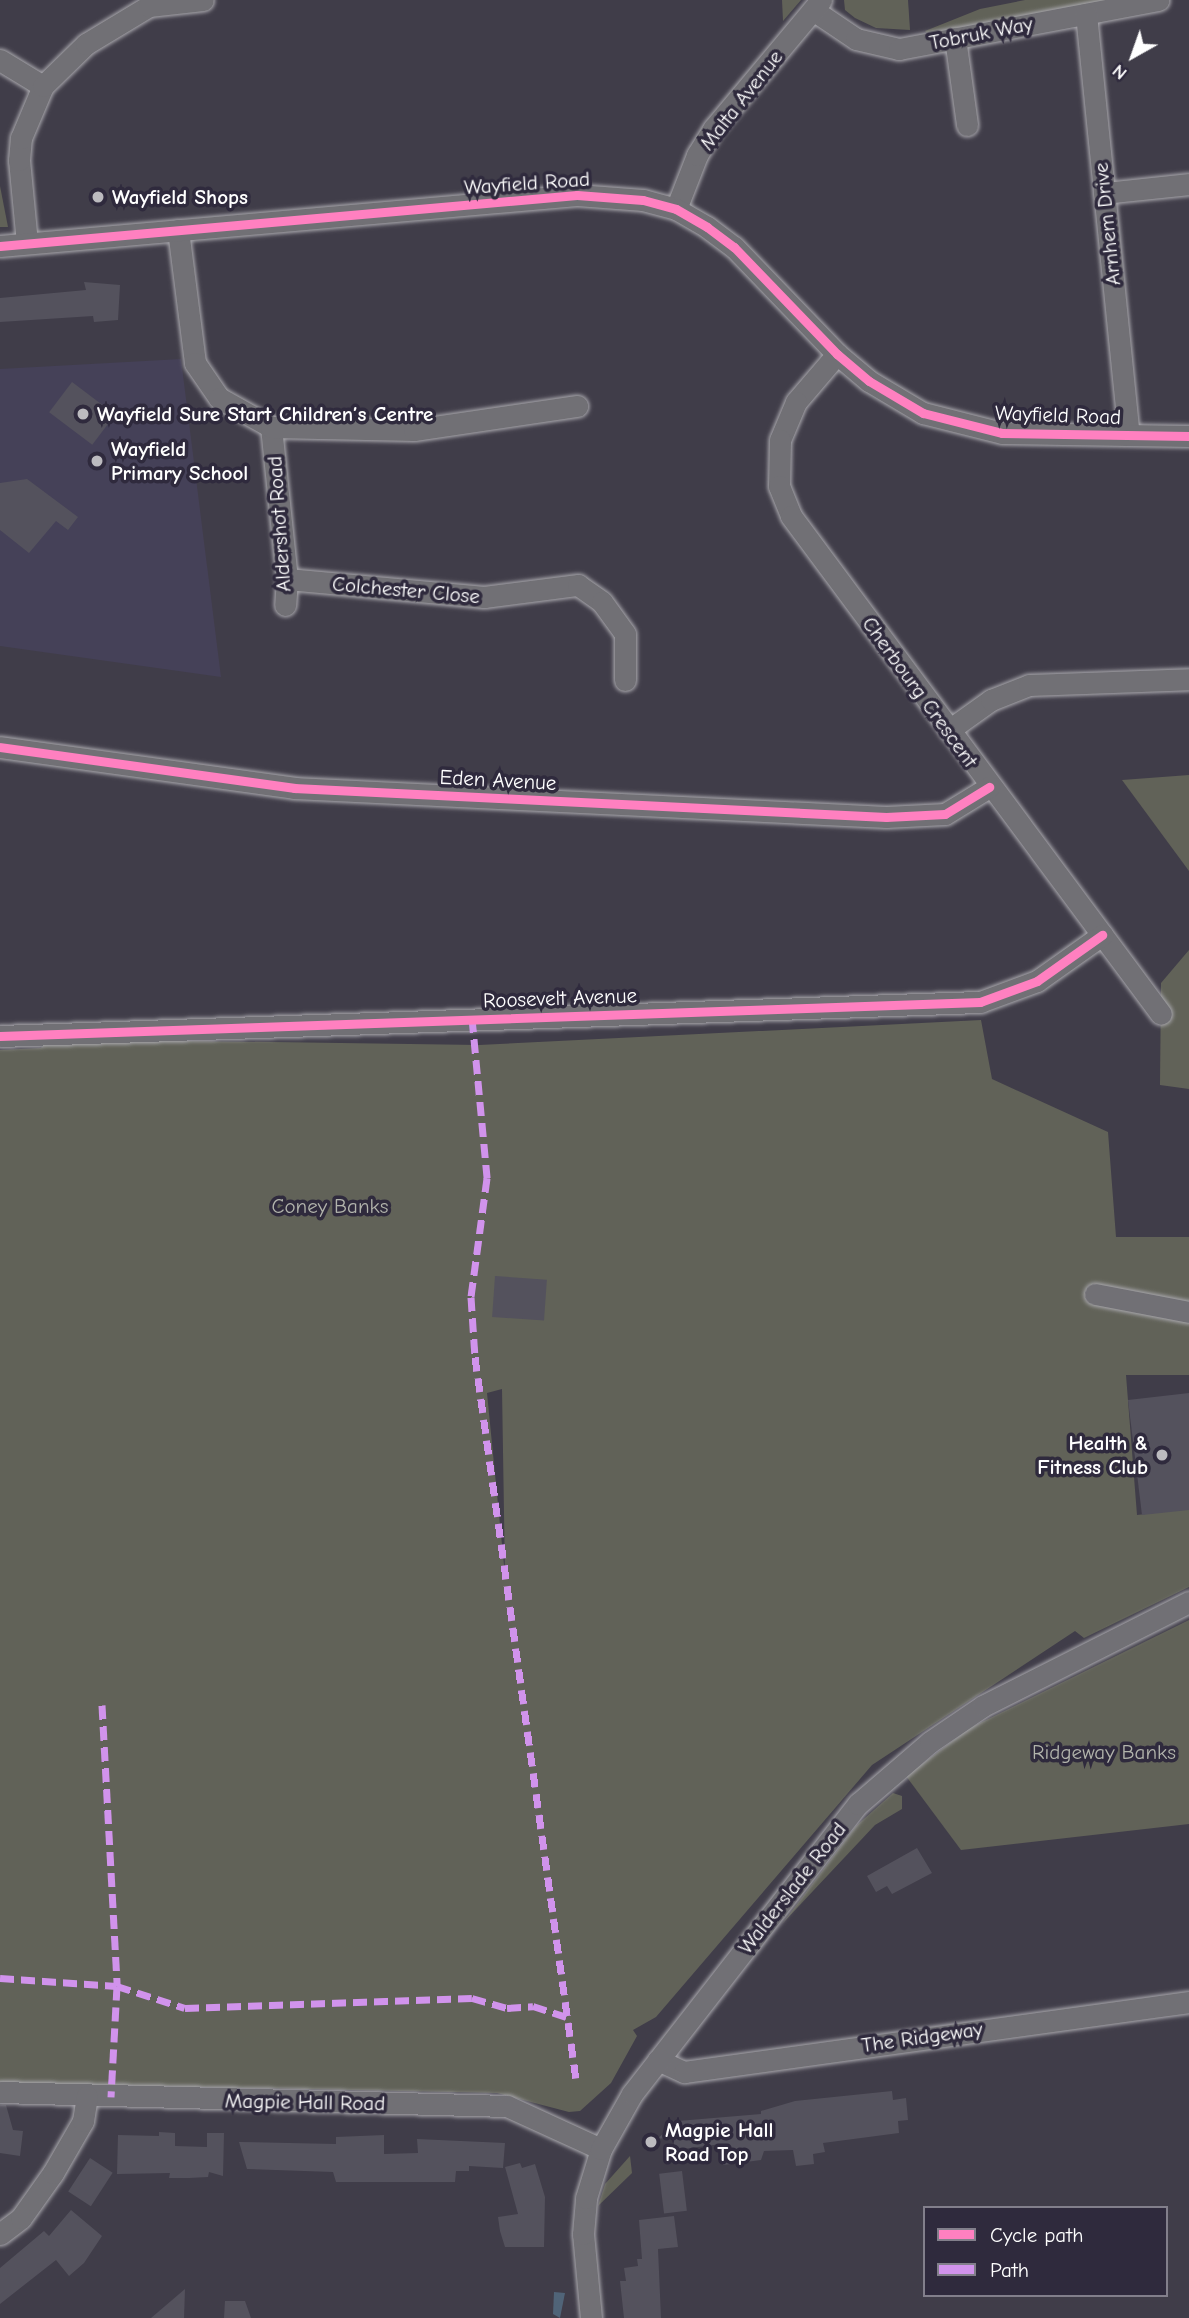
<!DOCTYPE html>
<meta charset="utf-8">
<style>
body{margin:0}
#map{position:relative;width:1189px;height:2318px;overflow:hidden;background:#403d49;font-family:"Comic Neue",sans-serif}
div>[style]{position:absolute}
.built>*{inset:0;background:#454158}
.green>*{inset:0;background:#616258}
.water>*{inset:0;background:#506478}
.building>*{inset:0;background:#54525d;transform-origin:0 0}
.roads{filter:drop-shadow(0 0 2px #a9a8ad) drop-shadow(0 0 2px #a9a8ad)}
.minor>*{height:21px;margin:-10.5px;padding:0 10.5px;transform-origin:10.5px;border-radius:10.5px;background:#717075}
.quiet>*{height:7px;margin-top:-3.5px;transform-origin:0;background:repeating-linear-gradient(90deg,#d193ec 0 14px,transparent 0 21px)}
.cycleway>*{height:9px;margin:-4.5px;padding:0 4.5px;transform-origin:4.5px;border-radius:4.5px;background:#ff80c0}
.dots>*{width:19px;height:19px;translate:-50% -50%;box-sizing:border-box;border:4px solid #2f2a3d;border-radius:50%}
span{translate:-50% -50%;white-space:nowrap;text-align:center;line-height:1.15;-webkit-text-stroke:7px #2f2a3d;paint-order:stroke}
.street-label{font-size:21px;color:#fff}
.poi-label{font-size:21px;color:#fff;font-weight:700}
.left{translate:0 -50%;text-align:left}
.right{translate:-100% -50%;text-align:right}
.park-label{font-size:21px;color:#b2b4ac}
.legend{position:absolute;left:923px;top:2206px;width:245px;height:91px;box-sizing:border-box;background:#2f2a3d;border:2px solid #827f8b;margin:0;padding:9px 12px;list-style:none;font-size:21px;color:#fff}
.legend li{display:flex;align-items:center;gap:14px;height:35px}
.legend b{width:35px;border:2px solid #827f8b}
.north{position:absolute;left:1098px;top:21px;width:70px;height:70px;-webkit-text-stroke:5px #2f2a3d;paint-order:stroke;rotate:220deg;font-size:19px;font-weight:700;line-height:28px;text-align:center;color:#fff}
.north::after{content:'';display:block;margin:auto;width:24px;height:32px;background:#fff;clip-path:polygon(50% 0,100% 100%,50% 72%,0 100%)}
</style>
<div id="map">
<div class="built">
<i style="clip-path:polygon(181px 359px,221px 677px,0 646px,0 369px)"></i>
</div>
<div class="green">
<i style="clip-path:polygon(782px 0,801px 0,783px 21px)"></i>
<i style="clip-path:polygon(844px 0,908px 0,910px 30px,876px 28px,855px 18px,845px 10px)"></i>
<i style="clip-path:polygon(1025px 0,1110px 0,928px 34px,925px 31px,980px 9px)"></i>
<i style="clip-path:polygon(0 186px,8px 227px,0 227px)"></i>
<i style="clip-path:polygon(1189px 775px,1189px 871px,1122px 780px)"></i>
<i style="clip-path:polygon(1189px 950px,1189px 1089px,1160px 1085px,1161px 983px)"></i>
<i style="clip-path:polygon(evenodd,981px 1020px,992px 1079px,1108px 1132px,1116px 1237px,1189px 1237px,1189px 1375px,1126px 1375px,1137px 1515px,1189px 1509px,1189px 1587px,1084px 1638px,1075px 1631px,872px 1765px,656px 2017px,633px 2030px,637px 2036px,611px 2083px,580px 2111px,569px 2112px,497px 2093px,0 2083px,0 1050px,41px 1048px,48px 1039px,479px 1045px,981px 1020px,502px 1389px,505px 1575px,487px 1393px,502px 1389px)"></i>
<i style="clip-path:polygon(1189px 1620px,1189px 1824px,961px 1850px,906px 1776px,970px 1728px)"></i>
<i style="clip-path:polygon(893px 1793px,902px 1796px,902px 1809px,875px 1825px,782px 1924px,856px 1826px)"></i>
<i style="clip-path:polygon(630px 2156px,632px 2173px,598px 2206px,605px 2184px)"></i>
</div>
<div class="water">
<i style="clip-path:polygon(554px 2292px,565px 2293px,560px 2318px,553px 2314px)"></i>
</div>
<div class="building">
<i style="clip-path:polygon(84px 282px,120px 285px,118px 320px,94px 322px,93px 316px,0 322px,0 298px,86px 290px)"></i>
<i style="left:72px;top:382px;width:54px;height:38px;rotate:37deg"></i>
<i style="clip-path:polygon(27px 479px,78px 517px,68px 530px,56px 521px,29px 553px,0 530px,0 483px)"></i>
<i style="left:495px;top:1276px;width:52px;height:41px;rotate:4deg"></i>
<i style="clip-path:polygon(1189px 1393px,1189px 1510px,1142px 1515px,1128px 1400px)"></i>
<i style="clip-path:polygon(917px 1848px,932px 1873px,892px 1894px,887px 1886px,876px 1892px,867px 1876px)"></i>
<i style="clip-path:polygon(892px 2091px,893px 2100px,906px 2098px,908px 2120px,898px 2121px,899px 2133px,823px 2143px,825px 2152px,813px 2154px,814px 2164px,796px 2166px,793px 2150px,764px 2151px,761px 2160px,723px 2165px,721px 2144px,675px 2150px,673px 2137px,657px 2139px,678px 2121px,761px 2114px,761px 2111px,795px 2101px)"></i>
<i style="clip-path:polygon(0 2105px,6px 2105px,13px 2130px,23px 2131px,20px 2156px,0 2153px)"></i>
<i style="clip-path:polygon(159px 2132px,175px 2133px,175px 2146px,207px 2147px,207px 2133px,224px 2133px,223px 2176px,209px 2172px,208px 2177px,189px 2178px,169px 2178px,170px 2173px,117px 2174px,118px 2135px,159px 2136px)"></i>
<i style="clip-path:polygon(384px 2135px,384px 2154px,418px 2153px,417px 2139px,505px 2143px,503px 2168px,469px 2166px,469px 2171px,456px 2171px,455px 2182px,336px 2182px,333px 2172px,247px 2169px,239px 2142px,336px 2144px,336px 2137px)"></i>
<i style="left:90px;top:2158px;width:27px;height:40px;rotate:33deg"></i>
<i style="clip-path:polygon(520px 2163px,522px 2168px,535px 2164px,545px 2197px,544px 2247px,505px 2247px,500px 2231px,498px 2217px,518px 2214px,505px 2167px)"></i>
<i style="left:682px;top:2171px;width:40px;height:23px;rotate:83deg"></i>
<i style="clip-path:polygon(71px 2210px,102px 2236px,84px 2263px,69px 2276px,56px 2260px,0 2304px,0 2268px,44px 2231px,49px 2236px)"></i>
<i style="clip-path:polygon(674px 2216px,678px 2247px,658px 2249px,661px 2318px,624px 2318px,620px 2281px,626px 2281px,624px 2268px,638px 2266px,637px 2259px,642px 2259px,639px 2220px)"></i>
<i style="clip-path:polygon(185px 2289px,184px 2318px,151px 2318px)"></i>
<i style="clip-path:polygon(225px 2301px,245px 2301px,251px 2318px,224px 2318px)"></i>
</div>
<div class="roads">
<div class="minor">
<i style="left:813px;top:10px;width:52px;rotate:34deg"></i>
<i style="left:856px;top:39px;width:44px;rotate:13.1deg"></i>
<i style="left:899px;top:49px;width:264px;rotate:-10.7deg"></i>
<i style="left:1086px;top:14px;width:423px;rotate:84.2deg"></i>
<i style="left:955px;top:38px;width:88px;rotate:82.1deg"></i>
<i style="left:0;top:60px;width:50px;rotate:31.2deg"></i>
<i style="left:1104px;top:193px;width:85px;rotate:-6deg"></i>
<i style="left:676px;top:209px;width:58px;rotate:-68.7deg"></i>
<i style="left:697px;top:155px;width:32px;rotate:-58deg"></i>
<i style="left:714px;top:128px;width:167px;rotate:-50.1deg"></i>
<i style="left:178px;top:230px;width:134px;rotate:82.7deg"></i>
<i style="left:195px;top:363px;width:42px;rotate:55.6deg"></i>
<i style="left:219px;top:398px;width:60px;rotate:29.1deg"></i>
<i style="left:271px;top:427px;width:153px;rotate:84deg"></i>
<i style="left:287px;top:579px;width:26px;rotate:94deg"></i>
<i style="left:27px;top:243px;width:83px;rotate:-95.5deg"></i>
<i style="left:19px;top:160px;width:22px;rotate:-85deg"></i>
<i style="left:21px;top:138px;width:56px;rotate:-67.1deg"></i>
<i style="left:43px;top:86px;width:60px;rotate:-44.3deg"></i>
<i style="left:86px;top:44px;width:74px;rotate:-31.1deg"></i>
<i style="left:149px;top:6px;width:54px;rotate:-6.3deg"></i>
<i style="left:0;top:246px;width:579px;rotate:-5.05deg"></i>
<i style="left:577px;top:195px;width:66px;rotate:4.3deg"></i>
<i style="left:643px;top:200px;width:34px;rotate:15deg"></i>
<i style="left:676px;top:209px;width:36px;rotate:30deg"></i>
<i style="left:707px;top:227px;width:34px;rotate:37deg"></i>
<i style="left:734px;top:247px;width:149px;rotate:46.1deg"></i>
<i style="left:837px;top:354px;width:42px;rotate:40.2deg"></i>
<i style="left:869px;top:381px;width:63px;rotate:30.7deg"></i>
<i style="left:923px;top:413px;width:81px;rotate:14.2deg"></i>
<i style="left:1002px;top:433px;width:187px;rotate:0.9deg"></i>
<i style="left:837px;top:354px;width:63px;rotate:130.5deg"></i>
<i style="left:796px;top:402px;width:41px;rotate:112.8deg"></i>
<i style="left:780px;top:440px;width:46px;rotate:91.2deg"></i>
<i style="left:779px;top:486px;width:32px;rotate:68deg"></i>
<i style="left:791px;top:516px;width:620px;rotate:53.39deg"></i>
<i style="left:271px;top:427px;width:143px;rotate:1.2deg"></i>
<i style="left:414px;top:430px;width:165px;rotate:-8.4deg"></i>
<i style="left:287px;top:579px;width:198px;rotate:5.2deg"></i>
<i style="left:484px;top:597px;width:95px;rotate:-7.3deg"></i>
<i style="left:578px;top:585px;width:29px;rotate:35deg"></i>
<i style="left:602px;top:602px;width:39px;rotate:54deg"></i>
<i style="left:625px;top:634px;width:46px;rotate:90deg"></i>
<i style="left:949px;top:730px;width:52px;rotate:-35.5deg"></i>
<i style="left:991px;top:700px;width:41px;rotate:-21.5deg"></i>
<i style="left:1029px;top:685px;width:160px;rotate:-2.1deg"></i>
<i style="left:0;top:747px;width:297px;rotate:7.9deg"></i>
<i style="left:294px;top:788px;width:593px;rotate:2.8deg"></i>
<i style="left:886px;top:817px;width:59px;rotate:-2.9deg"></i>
<i style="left:945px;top:814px;width:52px;rotate:-31.5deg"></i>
<i style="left:0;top:1036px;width:981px;rotate:-1.99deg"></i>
<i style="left:980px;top:1002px;width:61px;rotate:-20.2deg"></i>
<i style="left:1037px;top:981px;width:80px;rotate:-35.3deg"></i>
<i style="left:1095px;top:1294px;width:96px;rotate:10.8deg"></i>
<i style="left:658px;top:2060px;width:29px;rotate:25deg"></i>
<i style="left:684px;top:2072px;width:510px;rotate:-7.89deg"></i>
<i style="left:0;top:2092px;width:507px;rotate:1.58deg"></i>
<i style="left:507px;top:2106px;width:103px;rotate:24.6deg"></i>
<i style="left:0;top:2234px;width:26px;rotate:-37deg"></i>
<i style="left:21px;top:2218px;width:55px;rotate:-54.6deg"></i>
<i style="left:53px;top:2173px;width:60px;rotate:-60deg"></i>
<i style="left:83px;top:2121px;width:25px;rotate:-81deg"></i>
<i style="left:591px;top:2318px;width:84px;rotate:-95.4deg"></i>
<i style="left:583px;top:2234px;width:36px;rotate:-85deg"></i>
<i style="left:586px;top:2198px;width:51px;rotate:-73deg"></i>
<i style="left:601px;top:2149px;width:63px;rotate:-60.6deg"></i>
<i style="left:632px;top:2094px;width:368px;rotate:-52.1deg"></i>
<i style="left:858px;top:1804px;width:95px;rotate:-40.7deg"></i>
<i style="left:930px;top:1742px;width:64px;rotate:-34.2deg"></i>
<i style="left:983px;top:1706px;width:231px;rotate:-26.8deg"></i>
</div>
</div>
<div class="quiet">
<i style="left:472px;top:1018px;width:161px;rotate:84.6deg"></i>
<i style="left:487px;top:1178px;width:120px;rotate:97.7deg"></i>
<i style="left:471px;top:1297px;width:60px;rotate:86.2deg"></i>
<i style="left:475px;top:1357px;width:729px;rotate:82.04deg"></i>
<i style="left:102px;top:1705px;width:281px;rotate:86.9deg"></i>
<i style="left:117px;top:1986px;width:111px;rotate:93.1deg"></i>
<i style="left:0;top:1978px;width:117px;rotate:3.9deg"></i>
<i style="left:117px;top:1986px;width:71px;rotate:17.9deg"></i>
<i style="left:185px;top:2008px;width:287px;rotate:-2deg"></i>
<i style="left:472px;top:1998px;width:36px;rotate:16deg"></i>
<i style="left:507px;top:2008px;width:26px;rotate:-4deg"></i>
<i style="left:533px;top:2006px;width:35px;rotate:18deg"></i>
</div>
<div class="cycleway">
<i style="left:0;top:246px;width:579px;rotate:-5.05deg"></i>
<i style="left:577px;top:195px;width:66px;rotate:4.3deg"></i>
<i style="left:643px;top:200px;width:34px;rotate:15deg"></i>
<i style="left:676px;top:209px;width:36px;rotate:30deg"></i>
<i style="left:707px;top:227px;width:34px;rotate:37deg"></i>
<i style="left:734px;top:247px;width:149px;rotate:46.1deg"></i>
<i style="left:837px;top:354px;width:42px;rotate:40.2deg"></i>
<i style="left:869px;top:381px;width:63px;rotate:30.7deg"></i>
<i style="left:923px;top:413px;width:81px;rotate:14.2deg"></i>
<i style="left:1002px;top:433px;width:187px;rotate:0.9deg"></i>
<i style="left:0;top:747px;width:297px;rotate:7.9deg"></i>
<i style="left:294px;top:788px;width:593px;rotate:2.8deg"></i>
<i style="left:886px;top:817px;width:59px;rotate:-2.9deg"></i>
<i style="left:945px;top:814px;width:52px;rotate:-31.5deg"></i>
<i style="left:0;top:1036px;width:981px;rotate:-1.99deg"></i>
<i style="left:980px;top:1002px;width:61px;rotate:-20.2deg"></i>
<i style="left:1037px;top:981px;width:80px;rotate:-35.3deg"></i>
</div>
<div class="dots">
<i style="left:98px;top:197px;background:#bcbbbf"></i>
<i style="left:83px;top:414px;background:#bcbbbf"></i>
<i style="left:97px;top:461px;background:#bcbbbf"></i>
<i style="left:1162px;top:1455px;background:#bcbbbf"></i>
<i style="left:651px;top:2142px;background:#bcbbbf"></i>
</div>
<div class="street-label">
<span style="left:981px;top:33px;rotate:-11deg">Tobruk Way</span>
<span style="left:741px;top:100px;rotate:-52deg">Malta Avenue</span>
<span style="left:527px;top:183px;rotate:-4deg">Wayfield Road</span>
<span style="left:1107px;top:224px;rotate:-96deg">Arnhem Drive</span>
<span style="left:1058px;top:415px;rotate:2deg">Wayfield Road</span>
<span style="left:279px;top:524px;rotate:-94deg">Aldershot Road</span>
<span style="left:406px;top:590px;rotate:5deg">Colchester Close</span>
<span style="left:920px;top:692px;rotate:54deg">Cherbourg Crescent</span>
<span style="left:498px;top:780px;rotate:3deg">Eden Avenue</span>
<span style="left:560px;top:998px;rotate:-2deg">Roosevelt Avenue</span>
<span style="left:792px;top:1888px;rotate:-52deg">Walderslade Road</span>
<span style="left:922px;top:2037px;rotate:-8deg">The Ridgeway</span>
<span style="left:305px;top:2102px;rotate:1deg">Magpie Hall Road</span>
</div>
<div class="poi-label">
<span class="left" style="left:112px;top:197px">Wayfield Shops</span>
<span class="left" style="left:97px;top:414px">Wayfield Sure Start Children’s Centre</span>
<span class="left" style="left:111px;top:461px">Wayfield<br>Primary School</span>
<span class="right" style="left:1148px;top:1455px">Health &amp;<br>Fitness Club</span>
<span class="left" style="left:665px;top:2142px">Magpie Hall<br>Road Top</span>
</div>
<div class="park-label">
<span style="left:330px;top:1206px">Coney Banks</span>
<span style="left:1104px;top:1752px">Ridgeway Banks</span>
</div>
<ul class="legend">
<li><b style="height:9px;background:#ff80c0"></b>Cycle path</li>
<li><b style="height:9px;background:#d193ec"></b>Path</li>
</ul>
<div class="north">N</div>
</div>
